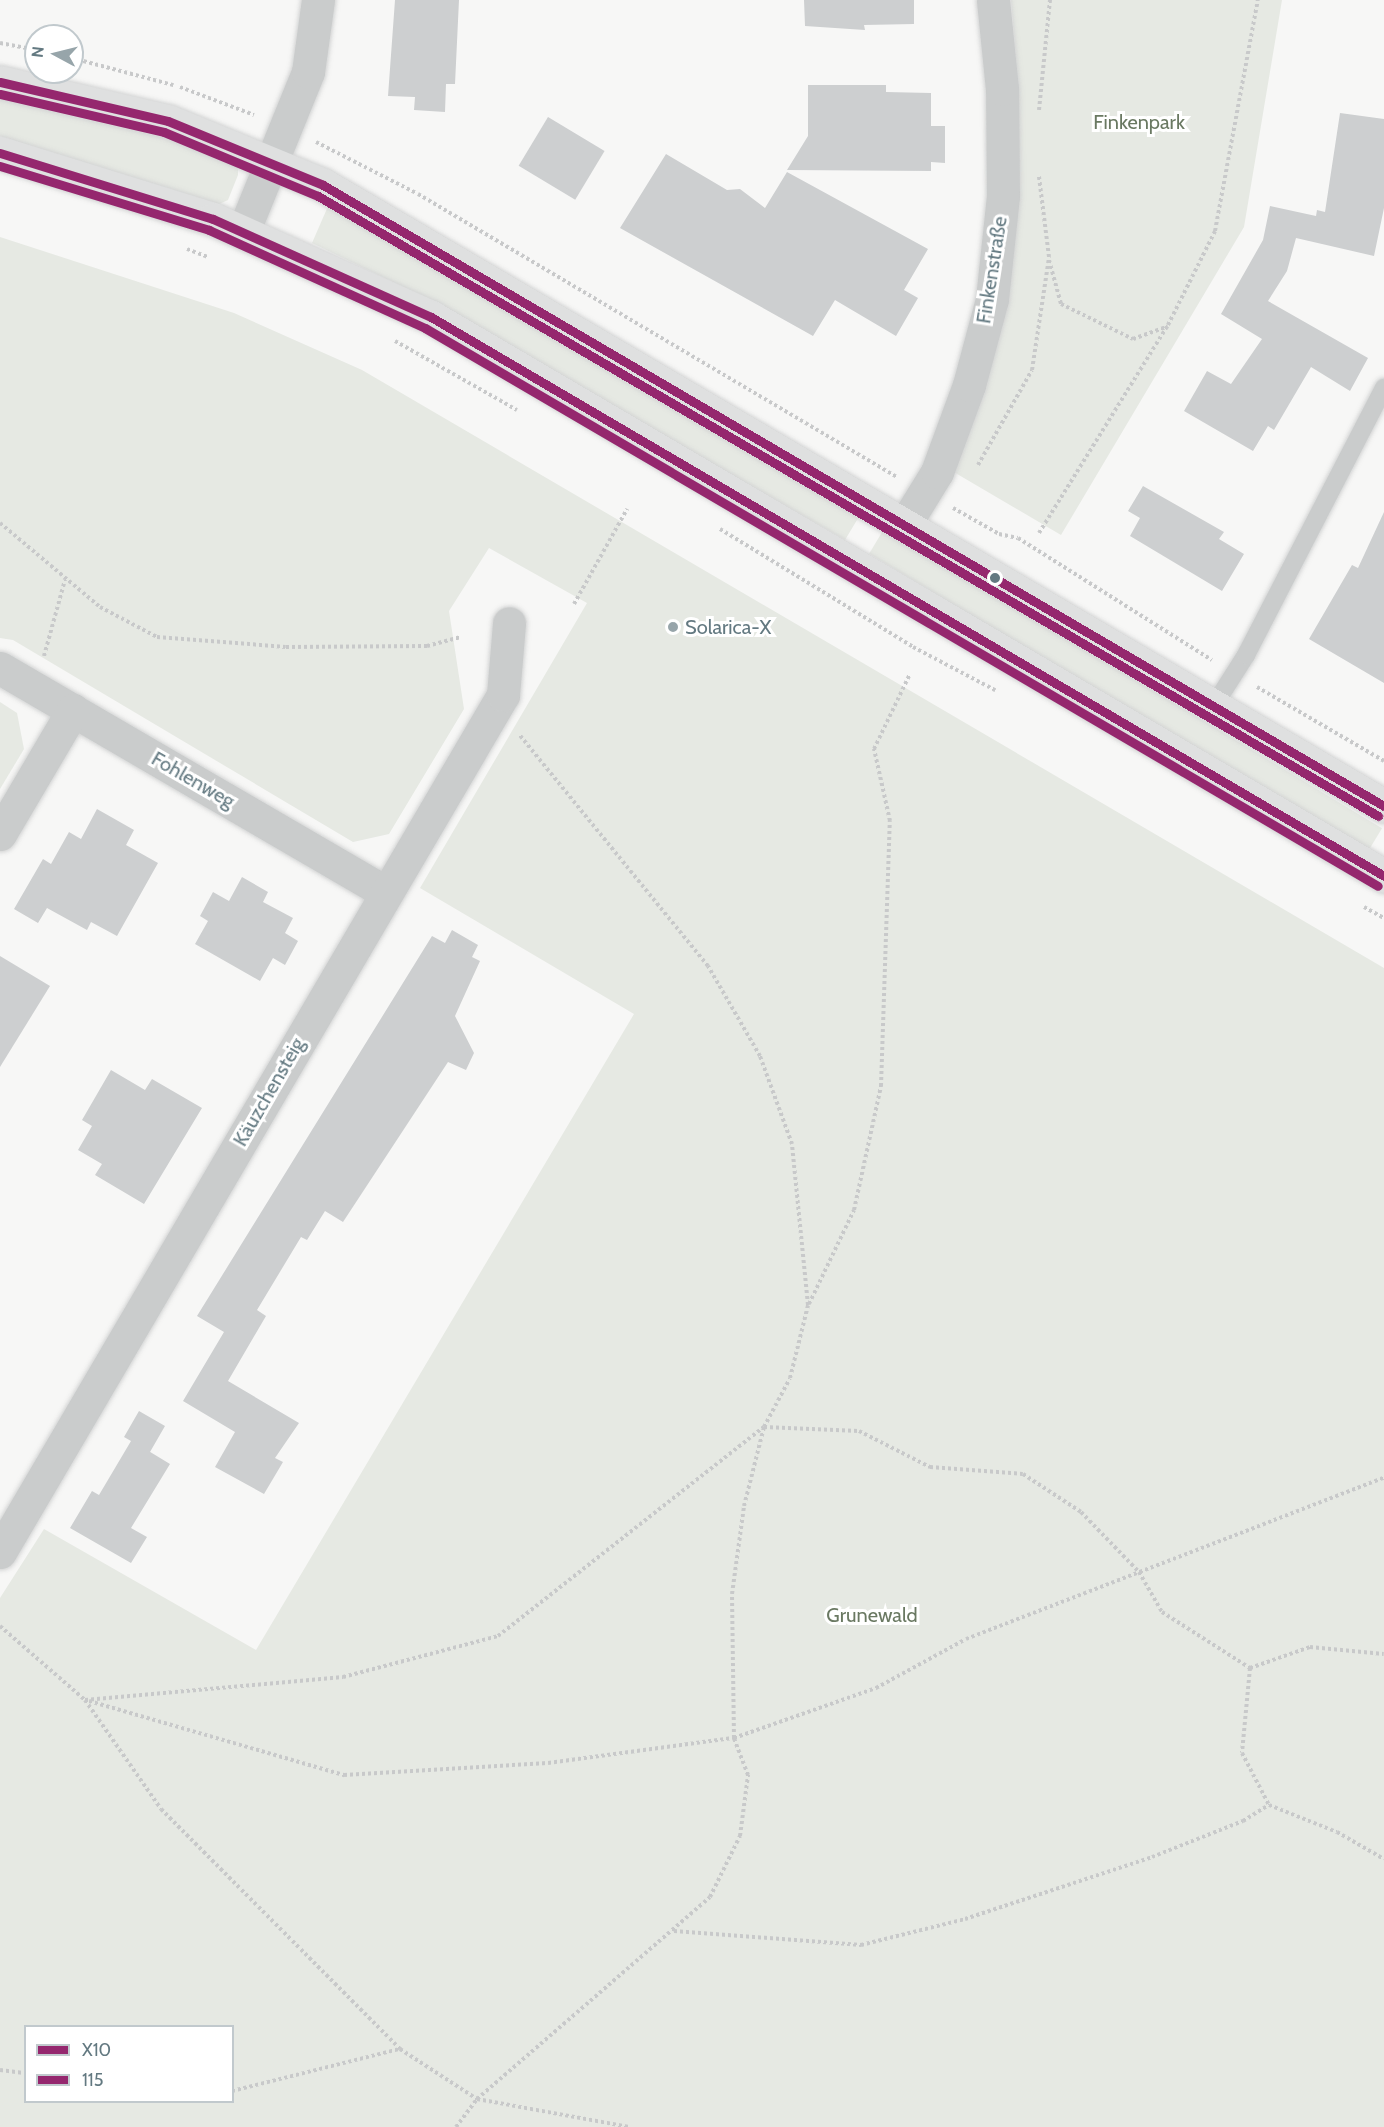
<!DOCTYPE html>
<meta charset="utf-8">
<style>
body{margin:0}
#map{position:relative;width:1384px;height:2127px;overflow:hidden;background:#f7f7f6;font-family:Cabin,sans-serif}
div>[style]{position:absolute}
.green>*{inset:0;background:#e6e9e3;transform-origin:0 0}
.building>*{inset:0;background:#cdcfd0;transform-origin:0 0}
.path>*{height:4px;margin-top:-2px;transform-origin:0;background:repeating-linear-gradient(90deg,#c8c9ca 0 3px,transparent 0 6px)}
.roads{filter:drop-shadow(0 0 2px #d3d4d4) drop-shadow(0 0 2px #d3d4d4)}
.lane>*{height:18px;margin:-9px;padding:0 9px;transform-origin:9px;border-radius:9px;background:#cacccc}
.street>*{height:33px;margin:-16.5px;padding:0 16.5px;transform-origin:16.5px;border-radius:16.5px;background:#cacccc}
.secondary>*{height:33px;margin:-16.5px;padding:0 16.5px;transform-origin:16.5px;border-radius:16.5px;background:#dfe0e0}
.bus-1>*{height:9px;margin:-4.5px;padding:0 4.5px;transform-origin:4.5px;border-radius:4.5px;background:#95276e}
.bus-2>*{height:9px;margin:-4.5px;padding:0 4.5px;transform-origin:4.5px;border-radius:4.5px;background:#95276e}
.dots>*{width:16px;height:16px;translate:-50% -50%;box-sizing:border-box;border:3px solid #fff;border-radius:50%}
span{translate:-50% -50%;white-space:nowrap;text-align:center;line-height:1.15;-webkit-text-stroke:6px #fff;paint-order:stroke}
.park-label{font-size:20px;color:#6a7962}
.street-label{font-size:20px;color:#637981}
.poi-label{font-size:20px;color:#637981}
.left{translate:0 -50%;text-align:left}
.legend{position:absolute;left:24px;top:2025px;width:210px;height:78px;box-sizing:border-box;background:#fff;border:2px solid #c1c9cd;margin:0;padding:8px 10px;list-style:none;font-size:18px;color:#637981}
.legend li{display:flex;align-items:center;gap:12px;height:30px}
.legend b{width:30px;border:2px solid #c1c9cd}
.north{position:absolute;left:24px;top:24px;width:60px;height:60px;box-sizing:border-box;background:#fff;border:2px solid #c1c9cd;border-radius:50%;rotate:277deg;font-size:16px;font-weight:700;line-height:24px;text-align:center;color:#637981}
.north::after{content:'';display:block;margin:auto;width:21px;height:27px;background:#97a5aa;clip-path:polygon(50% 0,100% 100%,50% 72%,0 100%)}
</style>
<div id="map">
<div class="green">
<i style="clip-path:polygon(1011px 0,1282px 0,1244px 227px,1061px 535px,952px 471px,1019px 94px)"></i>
<i style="clip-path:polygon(0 96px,90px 115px,182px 142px,238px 167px,238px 175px,228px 200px,217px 205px,0 136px)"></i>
<i style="clip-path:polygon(329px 204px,860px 515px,845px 540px,422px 296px,312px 243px)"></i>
<i style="clip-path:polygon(evenodd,0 237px,234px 313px,362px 370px,1384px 968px,1384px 2127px,0 2127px,0 1598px,44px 1529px,256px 1650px,634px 1014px,420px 888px,587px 603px,489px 548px,449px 611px,464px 709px,389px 834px,353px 842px,13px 640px,0 638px,0 237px,26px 2026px,232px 2026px,232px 2102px,26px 2102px,26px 2026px)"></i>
<i style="left:884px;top:529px;width:581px;height:29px;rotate:31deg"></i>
<i style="clip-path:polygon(0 702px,17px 713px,24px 749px,0 789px)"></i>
</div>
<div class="building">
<i style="clip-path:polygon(395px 0,459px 0,455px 84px,446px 84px,445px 112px,414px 110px,415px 97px,388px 96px)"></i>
<i style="clip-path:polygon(804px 0,914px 0,914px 24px,864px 25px,865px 30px,805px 26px)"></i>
<i style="clip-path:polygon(808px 85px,886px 85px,886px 92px,931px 93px,931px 126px,945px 126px,945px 163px,931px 162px,931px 171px,787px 170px,808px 136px)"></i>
<i style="clip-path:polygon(1340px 113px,1384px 119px,1384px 208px,1374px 256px,1296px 238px,1287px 271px,1268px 301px,1368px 358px,1350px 391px,1311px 367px,1274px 430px,1268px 426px,1253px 451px,1184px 411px,1207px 371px,1231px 384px,1262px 339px,1221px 314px,1263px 240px,1270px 206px,1316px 216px,1317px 210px,1325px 212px)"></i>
<i style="left:548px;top:117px;width:66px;height:57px;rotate:31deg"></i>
<i style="clip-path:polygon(666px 154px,727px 190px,740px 189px,765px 208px,787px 172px,928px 249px,904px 290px,918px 298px,896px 336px,835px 300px,813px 336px,620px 228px)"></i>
<i style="clip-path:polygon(1143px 486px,1224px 532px,1219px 539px,1244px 554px,1222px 591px,1130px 536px,1140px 518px,1128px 511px)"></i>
<i style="clip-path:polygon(1384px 512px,1384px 683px,1309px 639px,1352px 565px,1358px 568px)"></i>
<i style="clip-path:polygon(97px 809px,134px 830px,126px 845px,158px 863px,117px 936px,91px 922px,87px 930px,47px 908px,38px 923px,14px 909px,43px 859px,51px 864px,69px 832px,81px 839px)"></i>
<i style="clip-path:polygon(242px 877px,268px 892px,263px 902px,293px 918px,285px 933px,298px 941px,285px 965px,273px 958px,260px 981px,195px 944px,208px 921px,200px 916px,213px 892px,229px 901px)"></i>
<i style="clip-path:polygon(452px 930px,478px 945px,472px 957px,480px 961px,455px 1016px,474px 1053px,466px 1070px,448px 1062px,343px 1222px,325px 1211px,307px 1240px,301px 1237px,257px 1310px,266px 1316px,228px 1381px,299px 1423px,275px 1458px,283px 1462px,264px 1494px,215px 1467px,235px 1432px,183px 1401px,224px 1332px,197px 1316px,432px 936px,445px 943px)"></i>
<i style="clip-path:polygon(0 956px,50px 986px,0 1067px)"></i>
<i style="clip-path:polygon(111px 1070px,145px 1090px,152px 1079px,202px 1108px,144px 1204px,95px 1175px,102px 1164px,78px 1150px,92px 1126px,82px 1120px)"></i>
<i style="clip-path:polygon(139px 1411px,165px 1426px,150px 1452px,142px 1447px,170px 1464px,131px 1528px,147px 1537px,131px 1563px,70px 1528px,92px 1491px,99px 1495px,131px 1441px,124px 1437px)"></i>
</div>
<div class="path">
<i style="left:0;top:43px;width:37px;rotate:11deg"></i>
<i style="left:72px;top:58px;width:105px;rotate:15deg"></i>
<i style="left:180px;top:87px;width:79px;rotate:20.7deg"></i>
<i style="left:1039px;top:110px;width:111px;rotate:-84.3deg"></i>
<i style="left:316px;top:142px;width:114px;rotate:27deg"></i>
<i style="left:418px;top:194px;width:556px;rotate:30.58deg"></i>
<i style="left:187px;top:249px;width:22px;rotate:21deg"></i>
<i style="left:1049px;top:260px;width:46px;rotate:74.7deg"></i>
<i style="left:1061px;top:304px;width:80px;rotate:25.9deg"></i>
<i style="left:1133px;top:339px;width:37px;rotate:-20deg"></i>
<i style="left:395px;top:341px;width:140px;rotate:29.5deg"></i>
<i style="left:978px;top:465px;width:109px;rotate:-60.4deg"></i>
<i style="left:1032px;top:370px;width:114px;rotate:-81.4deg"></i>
<i style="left:1049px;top:257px;width:81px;rotate:-97.1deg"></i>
<i style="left:953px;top:508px;width:53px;rotate:29.5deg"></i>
<i style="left:999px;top:534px;width:19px;rotate:12deg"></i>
<i style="left:1018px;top:538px;width:229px;rotate:32.2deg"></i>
<i style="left:0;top:523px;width:131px;rotate:40deg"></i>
<i style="left:100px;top:607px;width:64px;rotate:27.8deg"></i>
<i style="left:157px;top:637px;width:129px;rotate:4.4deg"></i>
<i style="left:286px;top:647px;width:141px;rotate:-0.4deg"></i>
<i style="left:427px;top:646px;width:34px;rotate:-15deg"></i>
<i style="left:720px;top:529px;width:226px;rotate:31.4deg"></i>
<i style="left:913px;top:647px;width:93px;rotate:27.7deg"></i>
<i style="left:1039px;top:533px;width:245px;rotate:-58.2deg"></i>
<i style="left:1168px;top:325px;width:105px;rotate:-63.4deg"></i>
<i style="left:1215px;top:231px;width:235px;rotate:-79.5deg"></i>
<i style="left:574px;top:604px;width:109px;rotate:-60.8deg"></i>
<i style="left:44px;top:656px;width:79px;rotate:-74.6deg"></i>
<i style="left:1257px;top:687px;width:147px;rotate:30.2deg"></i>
<i style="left:1364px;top:907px;width:23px;rotate:29deg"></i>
<i style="left:809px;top:1304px;width:104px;rotate:-64.4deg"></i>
<i style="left:854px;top:1210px;width:127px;rotate:-77.7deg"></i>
<i style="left:881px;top:1086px;width:265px;rotate:-88.1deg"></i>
<i style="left:890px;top:821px;width:74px;rotate:-102.5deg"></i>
<i style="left:874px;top:749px;width:83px;rotate:-64.4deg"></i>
<i style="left:0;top:1626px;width:113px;rotate:41deg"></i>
<i style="left:85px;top:1700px;width:133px;rotate:55.1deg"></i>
<i style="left:161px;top:1809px;width:339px;rotate:45.1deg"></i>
<i style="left:400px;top:2049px;width:92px;rotate:33deg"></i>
<i style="left:477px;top:2099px;width:156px;rotate:10.4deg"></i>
<i style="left:1250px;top:1668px;width:64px;rotate:-19.3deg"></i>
<i style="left:1310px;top:1647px;width:74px;rotate:5.4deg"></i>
<i style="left:85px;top:1700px;width:259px;rotate:-5.1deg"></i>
<i style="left:343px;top:1677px;width:160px;rotate:-14.8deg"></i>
<i style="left:498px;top:1636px;width:338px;rotate:-38.2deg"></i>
<i style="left:764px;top:1427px;width:95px;rotate:2.4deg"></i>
<i style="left:859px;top:1431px;width:80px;rotate:26.9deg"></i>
<i style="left:930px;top:1467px;width:93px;rotate:4.3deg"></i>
<i style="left:1023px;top:1474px;width:69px;rotate:33.2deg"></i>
<i style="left:1081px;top:1512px;width:83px;rotate:46deg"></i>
<i style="left:1139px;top:1572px;width:46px;rotate:60.1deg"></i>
<i style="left:1162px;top:1612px;width:104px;rotate:32.5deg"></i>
<i style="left:1250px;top:1668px;width:85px;rotate:95.4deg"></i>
<i style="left:1242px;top:1753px;width:59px;rotate:62.6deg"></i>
<i style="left:89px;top:1701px;width:266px;rotate:16.2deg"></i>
<i style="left:344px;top:1775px;width:204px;rotate:-3.4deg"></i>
<i style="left:548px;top:1763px;width:188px;rotate:-7.7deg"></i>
<i style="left:734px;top:1738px;width:151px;rotate:-19.4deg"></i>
<i style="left:876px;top:1688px;width:102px;rotate:-28.6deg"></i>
<i style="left:966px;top:1639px;width:448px;rotate:-21.1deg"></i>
<i style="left:674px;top:1931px;width:188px;rotate:4.3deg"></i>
<i style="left:861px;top:1945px;width:107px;rotate:-14deg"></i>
<i style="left:965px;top:1919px;width:197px;rotate:-18.3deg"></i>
<i style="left:1152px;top:1857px;width:98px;rotate:-21.6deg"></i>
<i style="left:1243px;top:1821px;width:31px;rotate:-32deg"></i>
<i style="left:1269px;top:1805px;width:73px;rotate:21.7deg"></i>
<i style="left:1337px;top:1832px;width:54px;rotate:29.9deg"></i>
<i style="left:0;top:2070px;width:26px;rotate:7deg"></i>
<i style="left:232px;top:2091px;width:172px;rotate:-14.1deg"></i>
<i style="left:456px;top:2127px;width:35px;rotate:-53deg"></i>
<i style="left:477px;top:2099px;width:308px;rotate:-40.9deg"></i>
<i style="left:710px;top:1897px;width:68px;rotate:-63.8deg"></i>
<i style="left:740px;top:1836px;width:62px;rotate:-82.5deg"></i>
<i style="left:748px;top:1775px;width:40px;rotate:-111deg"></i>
<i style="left:734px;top:1738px;width:144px;rotate:-90.8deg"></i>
<i style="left:732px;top:1594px;width:89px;rotate:-82.2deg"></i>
<i style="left:744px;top:1506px;width:81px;rotate:-75.8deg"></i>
<i style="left:764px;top:1427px;width:55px;rotate:-62deg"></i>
<i style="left:790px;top:1378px;width:75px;rotate:-76.1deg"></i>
<i style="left:808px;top:1305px;width:162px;rotate:-95.7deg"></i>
<i style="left:792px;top:1144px;width:94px;rotate:-110deg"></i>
<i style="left:760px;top:1056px;width:104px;rotate:-120deg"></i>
<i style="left:708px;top:966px;width:299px;rotate:-129.2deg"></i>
</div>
<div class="roads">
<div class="lane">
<i style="left:1213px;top:707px;width:62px;rotate:-57.6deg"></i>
<i style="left:1246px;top:655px;width:301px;rotate:-62.7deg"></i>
</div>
<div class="street">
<i style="left:243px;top:232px;width:173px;rotate:-67.9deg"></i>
<i style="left:308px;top:72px;width:73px;rotate:-82.1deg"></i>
<i style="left:905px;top:524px;width:61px;rotate:-58.4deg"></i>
<i style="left:937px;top:472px;width:93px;rotate:-69.8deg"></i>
<i style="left:969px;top:385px;width:89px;rotate:-75deg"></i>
<i style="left:992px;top:299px;width:104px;rotate:-83.9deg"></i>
<i style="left:1003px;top:196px;width:107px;rotate:-90.5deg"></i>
<i style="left:1002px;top:89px;width:89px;rotate:-95.8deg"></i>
<i style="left:0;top:668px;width:447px;rotate:30.2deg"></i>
<i style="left:0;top:834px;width:144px;rotate:-59.5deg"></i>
<i style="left:0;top:1552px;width:994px;rotate:-59.59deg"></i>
<i style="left:503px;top:695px;width:72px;rotate:-85.2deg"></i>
</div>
<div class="secondary">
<i style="left:0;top:82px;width:172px;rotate:13.1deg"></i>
<i style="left:168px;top:121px;width:168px;rotate:22.4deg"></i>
<i style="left:323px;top:185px;width:1229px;rotate:30.34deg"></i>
<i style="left:0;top:153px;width:223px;rotate:17.2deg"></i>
<i style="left:213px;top:219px;width:239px;rotate:24.2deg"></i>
<i style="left:431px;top:317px;width:1105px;rotate:30.39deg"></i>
</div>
</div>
<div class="bus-1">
<i style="left:0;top:82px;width:172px;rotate:13.1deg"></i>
<i style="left:168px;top:121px;width:168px;rotate:22.4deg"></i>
<i style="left:323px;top:185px;width:1229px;rotate:30.34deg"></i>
<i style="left:0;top:153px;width:223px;rotate:17.2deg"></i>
<i style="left:213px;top:219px;width:239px;rotate:24.2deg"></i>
<i style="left:431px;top:317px;width:1105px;rotate:30.39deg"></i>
</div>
<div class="bus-2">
<i style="left:0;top:94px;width:168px;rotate:13deg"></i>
<i style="left:164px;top:132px;width:167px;rotate:22.6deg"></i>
<i style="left:318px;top:196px;width:1228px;rotate:30.32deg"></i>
<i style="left:0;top:166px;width:219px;rotate:17deg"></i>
<i style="left:209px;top:230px;width:237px;rotate:24.4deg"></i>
<i style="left:425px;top:328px;width:1104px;rotate:30.35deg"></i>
</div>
<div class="dots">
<i style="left:995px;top:578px;background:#637981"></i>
<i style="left:673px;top:627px;background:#97a5aa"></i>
</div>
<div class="park-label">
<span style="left:1139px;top:122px">Finkenpark</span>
<span style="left:872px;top:1615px">Grunewald</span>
</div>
<div class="street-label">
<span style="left:992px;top:270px;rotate:-81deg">Finkenstraße</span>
<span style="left:193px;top:780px;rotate:30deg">Fohlenweg</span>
<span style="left:269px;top:1092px;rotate:-60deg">Käuzchensteig</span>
</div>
<div class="poi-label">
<span class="left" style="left:685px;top:627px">Solarica-X</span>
</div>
<ul class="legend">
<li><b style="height:8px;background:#95276e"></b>X10</li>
<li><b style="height:8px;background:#95276e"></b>115</li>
</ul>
<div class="north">N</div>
</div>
